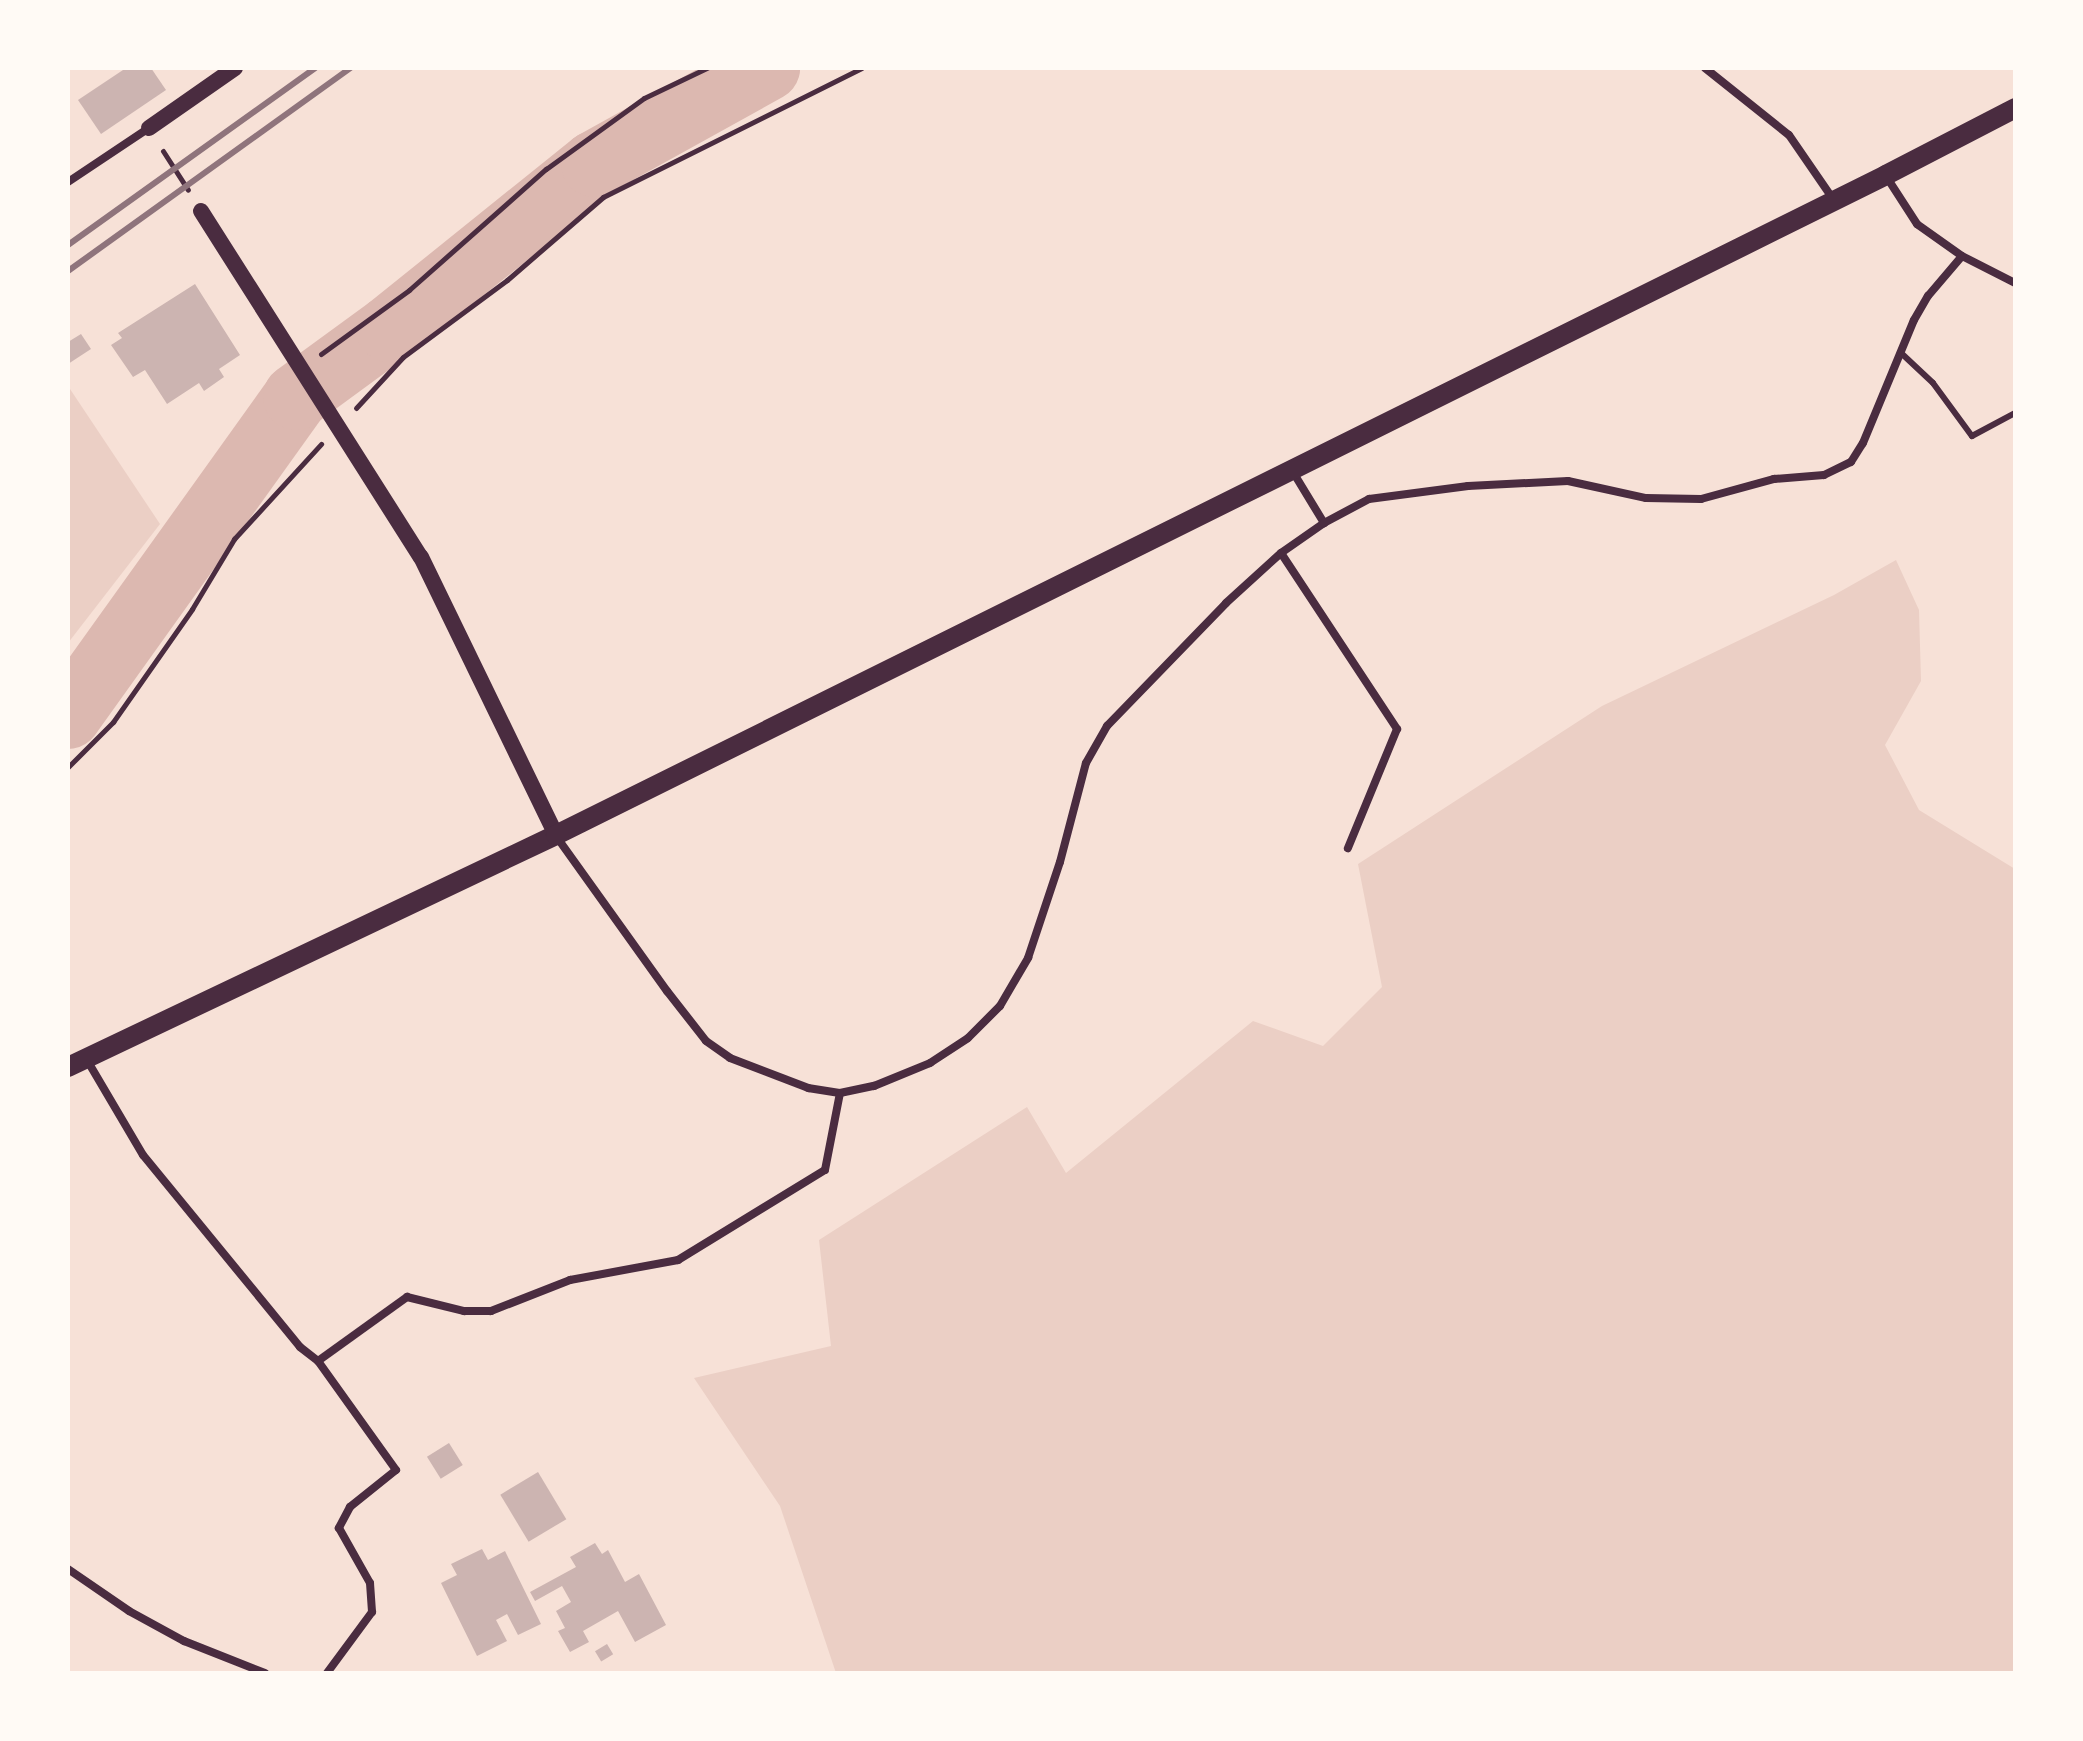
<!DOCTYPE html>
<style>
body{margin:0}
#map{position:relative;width:2083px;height:1741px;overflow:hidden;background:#f7e1d7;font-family:Arial,sans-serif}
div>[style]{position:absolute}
.green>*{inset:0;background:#ebcfc5}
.river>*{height:66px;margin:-33px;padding:0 33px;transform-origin:33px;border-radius:33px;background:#dcb8b0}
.building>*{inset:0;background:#ccb4b1;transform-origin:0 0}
.path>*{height:5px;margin:-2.5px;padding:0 2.5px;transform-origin:2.5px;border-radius:2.5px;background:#4a2c40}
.service>*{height:6px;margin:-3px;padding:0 3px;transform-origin:3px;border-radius:3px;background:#4a2c40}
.minor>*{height:8px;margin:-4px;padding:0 4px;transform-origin:4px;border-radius:4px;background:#4a2c40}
.secondary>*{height:16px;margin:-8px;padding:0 8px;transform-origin:8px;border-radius:8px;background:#4a2c40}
.primary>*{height:20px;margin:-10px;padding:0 10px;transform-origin:10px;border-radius:10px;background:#4a2c40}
.rail>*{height:6px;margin:-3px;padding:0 3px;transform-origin:3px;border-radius:3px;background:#8f747c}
span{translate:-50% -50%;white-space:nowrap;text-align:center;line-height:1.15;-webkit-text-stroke:6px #fffaf5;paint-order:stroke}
.frame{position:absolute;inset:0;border:70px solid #fffaf5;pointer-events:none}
</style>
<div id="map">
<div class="green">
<i style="clip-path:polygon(68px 386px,160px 524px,68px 643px)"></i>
<i style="clip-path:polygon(1896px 560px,1919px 610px,1921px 681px,1885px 745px,1919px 810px,2015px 869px,2015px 1673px,836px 1673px,780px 1506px,694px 1378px,831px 1346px,819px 1240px,1027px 1107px,1066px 1173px,1253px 1021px,1323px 1046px,1382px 987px,1358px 864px,1602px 706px,1834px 595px)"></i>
</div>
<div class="river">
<i style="left:68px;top:716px;width:392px;rotate:-54.4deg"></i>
<i style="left:296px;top:397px;width:115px;rotate:-36.2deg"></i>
<i style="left:389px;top:329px;width:263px;rotate:-38.8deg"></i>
<i style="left:594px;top:164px;width:198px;rotate:-29deg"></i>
</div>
<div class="building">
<i style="clip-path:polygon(126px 68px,151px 68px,166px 90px,101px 134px,78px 100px)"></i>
<i style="clip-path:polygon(195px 284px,240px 355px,219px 369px,224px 377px,204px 391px,199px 383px,167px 404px,145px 370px,133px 377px,111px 345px,122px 338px,118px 333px)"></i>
<i style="clip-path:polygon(81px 334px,91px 349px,68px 364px,68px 342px)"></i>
<i style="left:449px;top:1443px;width:26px;height:26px;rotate:58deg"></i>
<i style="left:538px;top:1472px;width:55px;height:44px;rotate:59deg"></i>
<i style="clip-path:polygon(595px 1543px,602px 1554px,608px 1550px,625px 1582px,639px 1574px,666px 1625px,635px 1642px,618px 1611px,583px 1631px,589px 1642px,570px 1652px,558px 1631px,565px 1628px,556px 1611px,571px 1602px,562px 1586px,535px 1601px,530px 1592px,576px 1567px,570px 1557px)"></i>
<i style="clip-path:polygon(482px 1549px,488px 1560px,505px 1551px,541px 1624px,518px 1635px,507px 1614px,496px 1620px,507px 1641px,477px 1656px,441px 1583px,457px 1575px,451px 1564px)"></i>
<i style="left:607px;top:1644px;width:12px;height:14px;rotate:59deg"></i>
</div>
<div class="path">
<i style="left:163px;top:151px;width:46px;rotate:57.3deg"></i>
<i style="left:321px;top:354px;width:109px;rotate:-36deg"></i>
<i style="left:409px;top:290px;width:183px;rotate:-41.5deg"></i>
<i style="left:546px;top:169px;width:121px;rotate:-35.9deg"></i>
<i style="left:644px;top:98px;width:70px;rotate:-25.5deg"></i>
<i style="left:356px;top:408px;width:69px;rotate:-47.3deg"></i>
<i style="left:403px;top:357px;width:129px;rotate:-36.5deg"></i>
<i style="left:507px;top:280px;width:127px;rotate:-40.8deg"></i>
<i style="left:603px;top:197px;width:289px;rotate:-26.5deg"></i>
<i style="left:68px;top:767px;width:64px;rotate:-45deg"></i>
<i style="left:113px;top:722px;width:138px;rotate:-55deg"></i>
<i style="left:192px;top:609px;width:82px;rotate:-59deg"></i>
<i style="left:234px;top:539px;width:129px;rotate:-47.5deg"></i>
</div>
<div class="service">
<i style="left:1900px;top:352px;width:45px;rotate:43.2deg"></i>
<i style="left:1933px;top:383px;width:66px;rotate:53.7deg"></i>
<i style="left:1972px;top:436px;width:49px;rotate:-28.1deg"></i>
</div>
<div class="minor">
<i style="left:1705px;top:68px;width:107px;rotate:38.6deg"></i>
<i style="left:1789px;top:135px;width:78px;rotate:55.5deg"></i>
<i style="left:68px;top:182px;width:97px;rotate:-33.7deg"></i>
<i style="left:1962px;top:256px;width:59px;rotate:27deg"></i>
<i style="left:1293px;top:472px;width:60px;rotate:58.7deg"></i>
<i style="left:1281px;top:553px;width:211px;rotate:56.6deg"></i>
<i style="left:1397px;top:729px;width:129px;rotate:112.4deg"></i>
<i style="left:556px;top:836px;width:191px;rotate:54.4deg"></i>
<i style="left:667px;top:991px;width:63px;rotate:52deg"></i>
<i style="left:706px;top:1041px;width:29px;rotate:35deg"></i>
<i style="left:730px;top:1058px;width:84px;rotate:21deg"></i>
<i style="left:808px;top:1088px;width:32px;rotate:9deg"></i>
<i style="left:840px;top:1093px;width:35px;rotate:-12deg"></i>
<i style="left:874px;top:1086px;width:61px;rotate:-22.3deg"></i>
<i style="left:930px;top:1063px;width:45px;rotate:-33.3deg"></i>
<i style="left:968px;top:1038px;width:45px;rotate:-45deg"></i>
<i style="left:1000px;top:1006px;width:56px;rotate:-59.7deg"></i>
<i style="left:1028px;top:958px;width:101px;rotate:-71.6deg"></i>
<i style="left:1060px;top:862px;width:102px;rotate:-75.3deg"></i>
<i style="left:1086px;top:763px;width:43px;rotate:-60.4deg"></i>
<i style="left:1107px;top:726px;width:171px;rotate:-45.9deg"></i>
<i style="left:1226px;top:603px;width:74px;rotate:-42.3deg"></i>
<i style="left:1281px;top:553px;width:52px;rotate:-34.9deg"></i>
<i style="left:1324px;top:523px;width:51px;rotate:-28.1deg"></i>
<i style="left:1369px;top:499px;width:100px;rotate:-7.5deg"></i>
<i style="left:1468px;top:486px;width:100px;rotate:-2.9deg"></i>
<i style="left:1568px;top:481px;width:80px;rotate:12.3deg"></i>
<i style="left:1646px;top:498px;width:55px;rotate:1deg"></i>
<i style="left:1701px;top:499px;width:76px;rotate:-15.3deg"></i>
<i style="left:1774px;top:479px;width:50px;rotate:-4.6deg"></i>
<i style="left:1824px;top:475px;width:30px;rotate:-26deg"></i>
<i style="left:1851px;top:462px;width:22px;rotate:-58deg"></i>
<i style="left:1863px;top:443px;width:133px;rotate:-67.5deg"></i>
<i style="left:1914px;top:320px;width:28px;rotate:-60deg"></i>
<i style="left:1928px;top:296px;width:52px;rotate:-49.6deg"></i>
<i style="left:1962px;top:256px;width:55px;rotate:-144.6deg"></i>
<i style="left:1917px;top:224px;width:57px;rotate:-122.9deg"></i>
<i style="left:87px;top:1060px;width:110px;rotate:59.5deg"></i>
<i style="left:143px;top:1155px;width:248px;rotate:50.7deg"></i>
<i style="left:300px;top:1347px;width:23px;rotate:38deg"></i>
<i style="left:318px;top:1361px;width:134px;rotate:54.4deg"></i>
<i style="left:396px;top:1470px;width:59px;rotate:141.2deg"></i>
<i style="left:350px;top:1507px;width:24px;rotate:118deg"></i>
<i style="left:339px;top:1528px;width:63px;rotate:60.6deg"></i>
<i style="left:370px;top:1583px;width:29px;rotate:86deg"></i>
<i style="left:372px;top:1612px;width:76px;rotate:126.4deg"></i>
<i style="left:318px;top:1361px;width:110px;rotate:-35.7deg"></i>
<i style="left:407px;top:1297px;width:59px;rotate:13.8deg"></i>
<i style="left:464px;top:1311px;width:27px"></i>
<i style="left:491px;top:1311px;width:85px;rotate:-21.4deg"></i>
<i style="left:570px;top:1280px;width:110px;rotate:-10.5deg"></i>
<i style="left:678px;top:1260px;width:172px;rotate:-31.5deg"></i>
<i style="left:825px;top:1170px;width:78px;rotate:-79deg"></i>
<i style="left:68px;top:1569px;width:74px;rotate:34.5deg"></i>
<i style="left:129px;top:1611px;width:63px;rotate:28.6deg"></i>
<i style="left:184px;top:1641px;width:87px;rotate:21.6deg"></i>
</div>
<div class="secondary">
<i style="left:149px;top:128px;width:105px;rotate:-34.9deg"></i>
<i style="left:201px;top:211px;width:410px;rotate:57.6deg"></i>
<i style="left:421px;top:557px;width:309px;rotate:64.1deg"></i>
</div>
<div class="primary">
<i style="left:68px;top:1067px;width:540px;rotate:-25.43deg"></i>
<i style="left:556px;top:835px;width:1485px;rotate:-26.39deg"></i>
<i style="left:1886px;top:175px;width:145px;rotate:-27.4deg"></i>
</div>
<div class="rail">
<i style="left:68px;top:245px;width:304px;rotate:-35.6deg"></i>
<i style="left:68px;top:271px;width:348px;rotate:-35.7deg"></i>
</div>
<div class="frame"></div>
</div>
